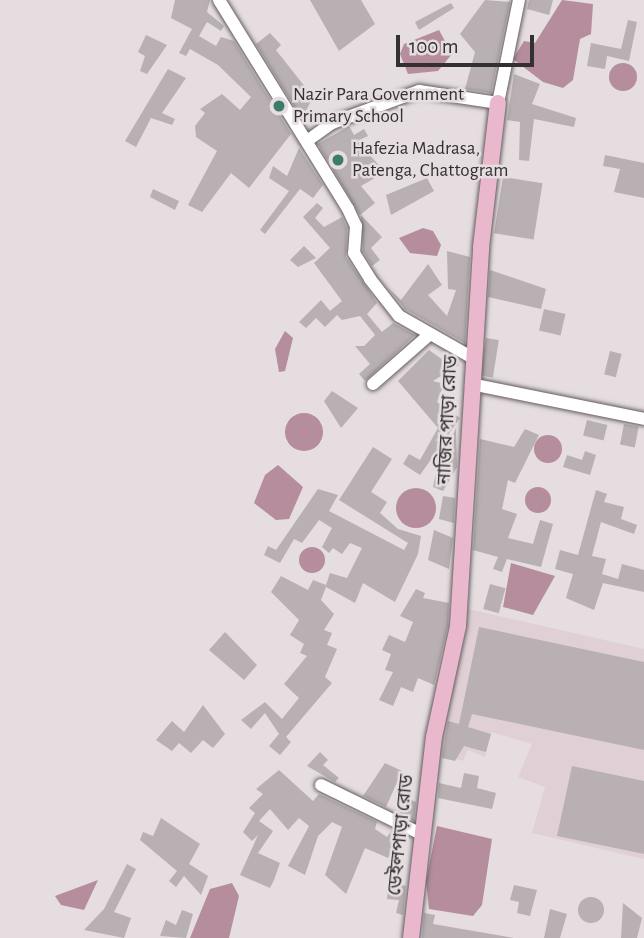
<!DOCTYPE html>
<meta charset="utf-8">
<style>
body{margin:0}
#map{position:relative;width:644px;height:938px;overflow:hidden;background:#e5dde0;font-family:"Alegreya Sans","Noto Sans Bengali",sans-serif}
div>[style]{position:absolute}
.built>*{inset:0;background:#e0d0d6}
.water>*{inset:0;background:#b58d9c}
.round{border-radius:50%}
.building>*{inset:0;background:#b8b0b3;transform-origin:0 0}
.roads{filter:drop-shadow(0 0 2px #645d60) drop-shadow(0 0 2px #645d60)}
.minor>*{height:12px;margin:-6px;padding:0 6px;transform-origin:6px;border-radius:6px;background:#fff}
.major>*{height:16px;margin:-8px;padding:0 8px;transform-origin:8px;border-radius:8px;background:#e9b8cd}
.dots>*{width:19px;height:19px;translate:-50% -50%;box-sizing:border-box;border:4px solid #e5dde0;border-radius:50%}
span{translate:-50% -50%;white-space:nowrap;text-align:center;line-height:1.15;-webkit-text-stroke:5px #e5dde0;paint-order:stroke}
.poi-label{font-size:19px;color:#333031}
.left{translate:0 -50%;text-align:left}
.street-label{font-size:19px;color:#333031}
.scale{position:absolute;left:396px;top:35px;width:138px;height:32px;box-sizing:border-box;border:4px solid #333031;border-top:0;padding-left:9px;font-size:21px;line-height:24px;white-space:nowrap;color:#333031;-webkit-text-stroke:5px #e5dde0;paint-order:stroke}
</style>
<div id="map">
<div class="built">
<i style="clip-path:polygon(468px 609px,644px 649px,644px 859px,532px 833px,545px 787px,518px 777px,532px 744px,491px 732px,485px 757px,468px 750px,463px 761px,438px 754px)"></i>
</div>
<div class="water">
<i style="clip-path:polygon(562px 0,593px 4px,591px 34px,580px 39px,573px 80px,563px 88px,543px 82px,513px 59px,524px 41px,535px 43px)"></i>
<i style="clip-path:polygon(439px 30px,452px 54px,438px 71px,408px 74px,400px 54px,404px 44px)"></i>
<i class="round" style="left:609px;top:63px;width:28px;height:28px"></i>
<i style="clip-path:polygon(423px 228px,433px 231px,441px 245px,437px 256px,410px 253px,399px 238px)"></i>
<i style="clip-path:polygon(285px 331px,293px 338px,285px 371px,279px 372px,275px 349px)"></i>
<i class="round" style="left:285px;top:413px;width:38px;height:38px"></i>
<i class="round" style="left:534px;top:435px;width:28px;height:28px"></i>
<i style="clip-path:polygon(278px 465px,303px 487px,289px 519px,276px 520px,254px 503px,265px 475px)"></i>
<i class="round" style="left:525px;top:487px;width:26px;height:26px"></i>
<i class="round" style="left:396px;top:488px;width:40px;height:40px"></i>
<i class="round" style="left:299px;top:547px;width:26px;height:26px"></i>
<i style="clip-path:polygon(511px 563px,555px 576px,533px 615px,503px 607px)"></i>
<i style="clip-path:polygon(437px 826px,492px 839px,482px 905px,473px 916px,429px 909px,426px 881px)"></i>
<i style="clip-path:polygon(98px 880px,84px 910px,61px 905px,55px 896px)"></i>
<i style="clip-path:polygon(232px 883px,239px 896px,229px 938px,190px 938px,210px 889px)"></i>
</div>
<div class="building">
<i style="clip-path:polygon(175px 0,210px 0,207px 12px,224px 26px,221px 31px,207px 22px,199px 36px,216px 46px,221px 37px,234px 41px,291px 134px,249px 188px,231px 173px,202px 212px,188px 205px,217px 151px,196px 137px,195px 126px,205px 113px,200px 109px,222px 94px,240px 110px,251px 97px,218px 65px,190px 49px,186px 56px,179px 53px,192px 29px,171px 18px)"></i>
<i style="clip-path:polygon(310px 0,361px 0,375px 24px,339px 51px)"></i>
<i style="clip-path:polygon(485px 0,510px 2px,491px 93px,465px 89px,475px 52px,460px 34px)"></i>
<i style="clip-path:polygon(529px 0,553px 0,549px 15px,527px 9px)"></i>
<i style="clip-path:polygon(451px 3px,454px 8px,419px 30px,415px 22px)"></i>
<i style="clip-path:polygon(628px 20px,637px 22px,629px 61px,607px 56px,605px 69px,587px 66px,591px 43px,621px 49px)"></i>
<i style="clip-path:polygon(270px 33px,281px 45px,276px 50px,313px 97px,302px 119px,256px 44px)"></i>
<i style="clip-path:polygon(146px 35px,167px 45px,147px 74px,140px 71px,145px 56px,138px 52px)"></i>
<i style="clip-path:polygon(168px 69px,186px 78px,162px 113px,175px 119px,172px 125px,151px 118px,136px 147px,125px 141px)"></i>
<i style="clip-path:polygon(514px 74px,540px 84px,532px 104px,576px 118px,574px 127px,534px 119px,529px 161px,519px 160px,520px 122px,507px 120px)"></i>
<i style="clip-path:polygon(349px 126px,354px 135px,364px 129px,368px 136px,357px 141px,385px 172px,361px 186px,375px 203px,360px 215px,318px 144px)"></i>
<i style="clip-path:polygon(299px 148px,323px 185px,313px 198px,300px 189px,265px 234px,260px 230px,289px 191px,269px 178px,273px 166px,287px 176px)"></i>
<i style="clip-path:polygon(605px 155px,644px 163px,644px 198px,614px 192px,620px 169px,603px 166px)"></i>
<i style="left:503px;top:177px;width:40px;height:57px;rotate:9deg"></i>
<i style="clip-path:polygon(427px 178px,434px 191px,391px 215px,386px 195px)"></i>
<i style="clip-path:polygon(153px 189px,179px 201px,175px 210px,150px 197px)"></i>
<i style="clip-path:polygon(317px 203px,323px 208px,315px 218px,324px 227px,342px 217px,347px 228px,346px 257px,377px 303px,367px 314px,382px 332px,393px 323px,415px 335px,365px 381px,359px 374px,370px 364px,355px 346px,364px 346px,375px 335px,360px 316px,342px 320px,337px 315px,325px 327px,316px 318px,306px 328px,299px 322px,321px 300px,330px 311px,342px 301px,314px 263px,330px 248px,303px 217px)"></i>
<i style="clip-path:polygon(361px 215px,382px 237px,371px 248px,380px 260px,372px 266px,363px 251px)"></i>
<i style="clip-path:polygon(304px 246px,316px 258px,298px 267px,290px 260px)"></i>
<i style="clip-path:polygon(447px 251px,470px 257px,465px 343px,405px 309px,388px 288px,401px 300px,428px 264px,442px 285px,428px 295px,447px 316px,456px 290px,448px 289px)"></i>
<i style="clip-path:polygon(490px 270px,546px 289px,541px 309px,488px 297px)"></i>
<i style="left:544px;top:309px;width:22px;height:22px;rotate:13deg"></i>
<i style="left:486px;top:338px;width:13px;height:38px;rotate:9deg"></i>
<i style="clip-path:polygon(429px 350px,443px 360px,449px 355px,459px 365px,433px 381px,444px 384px,437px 402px,460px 418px,420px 475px,403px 464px,409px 454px,420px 460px,438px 428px,398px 381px)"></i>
<i style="left:610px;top:351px;width:12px;height:24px;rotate:14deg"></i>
<i style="clip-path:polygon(332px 391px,358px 408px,341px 428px,324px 401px)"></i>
<i style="left:587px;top:420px;width:21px;height:16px;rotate:14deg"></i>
<i style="left:624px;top:424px;width:15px;height:21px;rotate:11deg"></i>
<i style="clip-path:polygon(456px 428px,457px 467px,443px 491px,433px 487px,435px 477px)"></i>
<i style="clip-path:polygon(525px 429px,539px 435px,515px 483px,508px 480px,502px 509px,517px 514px,508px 538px,533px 544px,540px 520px,553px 524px,541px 567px,507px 559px,502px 572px,493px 569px,498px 557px,473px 550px,480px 439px,514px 447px)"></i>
<i style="clip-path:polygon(373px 447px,392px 459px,371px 492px,387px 502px,380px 513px,398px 529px,421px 536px,418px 554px,395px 602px,363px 583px,355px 603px,326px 587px,321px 600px,334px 614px,324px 630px,332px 633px,327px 645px,337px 649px,325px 677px,332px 683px,286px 737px,291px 742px,280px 755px,269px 746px,279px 734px,265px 713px,251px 729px,241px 720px,265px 702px,282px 719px,299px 698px,284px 684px,307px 656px,300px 653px,304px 644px,290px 635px,299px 620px,271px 592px,281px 576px,308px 590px,313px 580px,326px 585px,330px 573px,347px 578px,362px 548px,350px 543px,342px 554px,333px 548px,329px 553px,322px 547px,332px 528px,319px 520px,302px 543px,294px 539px,280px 563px,264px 555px,268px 546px,276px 550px,318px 489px,338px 495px,329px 511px,404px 550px,408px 543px,339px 500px)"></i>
<i style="clip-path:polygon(585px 451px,596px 455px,590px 475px,563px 467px,567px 455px,582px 460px)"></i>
<i style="clip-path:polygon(596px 490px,607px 494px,604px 502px,624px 507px,621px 519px,637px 525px,634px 534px,601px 522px,592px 556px,606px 559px,602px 574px,618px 579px,622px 564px,644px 570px,644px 592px,603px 583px,594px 610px,566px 598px,573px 574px,555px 569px,560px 550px,578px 555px)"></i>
<i style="clip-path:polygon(443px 496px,455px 498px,454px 523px,439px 519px)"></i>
<i style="clip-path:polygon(434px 530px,453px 538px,449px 569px,428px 560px)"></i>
<i style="left:490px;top:584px;width:16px;height:26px;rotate:15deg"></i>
<i style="clip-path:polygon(416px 589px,425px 593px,423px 598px,449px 603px,448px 625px,431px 699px,434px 685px,418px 678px,413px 692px,401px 687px,393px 706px,379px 700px,393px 672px,385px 670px,391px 654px,382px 650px,389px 635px,405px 642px,413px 622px,400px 616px)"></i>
<i style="clip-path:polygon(479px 627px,644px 662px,644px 750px,472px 714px,468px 727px,491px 734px,486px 752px,464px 746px,455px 761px,442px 758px,448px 721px,459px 724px)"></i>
<i style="clip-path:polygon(225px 632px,257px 665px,244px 680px,209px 650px)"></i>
<i style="clip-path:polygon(203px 705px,225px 734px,213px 748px,203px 740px,191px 753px,179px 743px,172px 751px,156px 740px,172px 721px,184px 732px)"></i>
<i style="clip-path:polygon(320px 752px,328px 760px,323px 765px,339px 778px,335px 782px,307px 766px)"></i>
<i style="clip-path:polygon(385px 763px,402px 771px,386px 807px,363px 796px)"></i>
<i style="clip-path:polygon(572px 766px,644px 781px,644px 854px,557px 836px)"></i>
<i style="clip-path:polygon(279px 770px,313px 801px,319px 794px,377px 822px,375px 829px,387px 837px,392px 830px,403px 835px,388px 858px,365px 848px,346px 894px,325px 875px,342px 827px,332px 822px,318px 836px,305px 875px,288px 866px,309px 826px,299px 818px,288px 830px,270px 809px,259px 821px,273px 831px,258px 853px,280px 863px,274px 880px,270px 888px,240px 875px,258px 835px,252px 841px,243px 832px,255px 813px,249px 808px,263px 794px,256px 789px)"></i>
<i style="clip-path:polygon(464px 773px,479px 776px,477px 788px,496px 793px,492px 809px,438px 798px,439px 783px,461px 788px)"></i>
<i style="clip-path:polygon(404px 797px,416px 802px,414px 821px,398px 813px)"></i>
<i style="clip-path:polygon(161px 818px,200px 844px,189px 864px,208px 876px,201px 895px,184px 876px,176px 887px,169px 881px,177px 871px,140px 840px,143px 832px,153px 836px)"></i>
<i style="clip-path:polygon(127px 864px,136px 869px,114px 912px,131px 918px,124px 938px,84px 930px,104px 909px)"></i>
<i style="clip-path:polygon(389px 881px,406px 886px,403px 915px,396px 913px,399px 900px,387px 899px)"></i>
<i style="clip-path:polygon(514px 885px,537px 890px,530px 916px,517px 913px,519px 902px,510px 900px)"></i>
<i class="round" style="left:578px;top:897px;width:26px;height:26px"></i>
<i style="clip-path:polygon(623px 903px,642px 918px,637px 938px,621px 938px)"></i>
<i style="clip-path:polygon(550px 909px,567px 914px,560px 938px,544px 938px)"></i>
<i style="clip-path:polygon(182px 910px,193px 914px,186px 938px,160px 936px,166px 920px,176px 925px)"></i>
<i style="clip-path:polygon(424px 913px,435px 915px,433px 924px,514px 938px,422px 938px)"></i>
</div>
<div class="roads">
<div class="minor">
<i style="left:219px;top:0;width:246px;rotate:58.3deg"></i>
<i style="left:348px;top:209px;width:19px;rotate:65deg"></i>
<i style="left:356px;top:226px;width:27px;rotate:94deg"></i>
<i style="left:354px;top:253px;width:31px;rotate:58deg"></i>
<i style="left:370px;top:279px;width:47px;rotate:51.9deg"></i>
<i style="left:399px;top:316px;width:85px;rotate:29.6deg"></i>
<i style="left:307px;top:141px;width:31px;rotate:-36deg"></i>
<i style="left:332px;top:123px;width:93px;rotate:-20.2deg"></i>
<i style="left:419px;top:91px;width:80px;rotate:8.6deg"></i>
<i style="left:498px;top:103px;width:105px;rotate:-78.5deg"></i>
<i style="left:373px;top:384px;width:74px;rotate:-41.2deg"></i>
<i style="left:471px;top:384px;width:177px;rotate:11.4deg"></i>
<i style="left:321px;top:785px;width:111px;rotate:26.1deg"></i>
</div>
<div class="major">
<i style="left:411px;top:938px;width:202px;rotate:-83.5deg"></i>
<i style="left:434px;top:737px;width:114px;rotate:-77.8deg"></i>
<i style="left:458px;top:626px;width:380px;rotate:-86.5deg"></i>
<i style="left:481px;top:247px;width:145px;rotate:-83.3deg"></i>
</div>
</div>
<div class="dots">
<i style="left:279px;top:106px;background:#3c7c6b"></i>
<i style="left:338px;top:160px;background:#3c7c6b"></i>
</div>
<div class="poi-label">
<span class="left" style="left:293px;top:106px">Nazir Para Government<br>Primary School</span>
<span class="left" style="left:352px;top:160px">Hafezia Madrasa,<br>Patenga, Chattogram</span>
</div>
<div class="street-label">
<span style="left:448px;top:420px;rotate:-87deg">নাজির পাড়া রোড</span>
<span style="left:401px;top:835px;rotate:-84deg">ডেইলপাড়া রোড</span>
</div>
<div class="scale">100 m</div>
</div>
